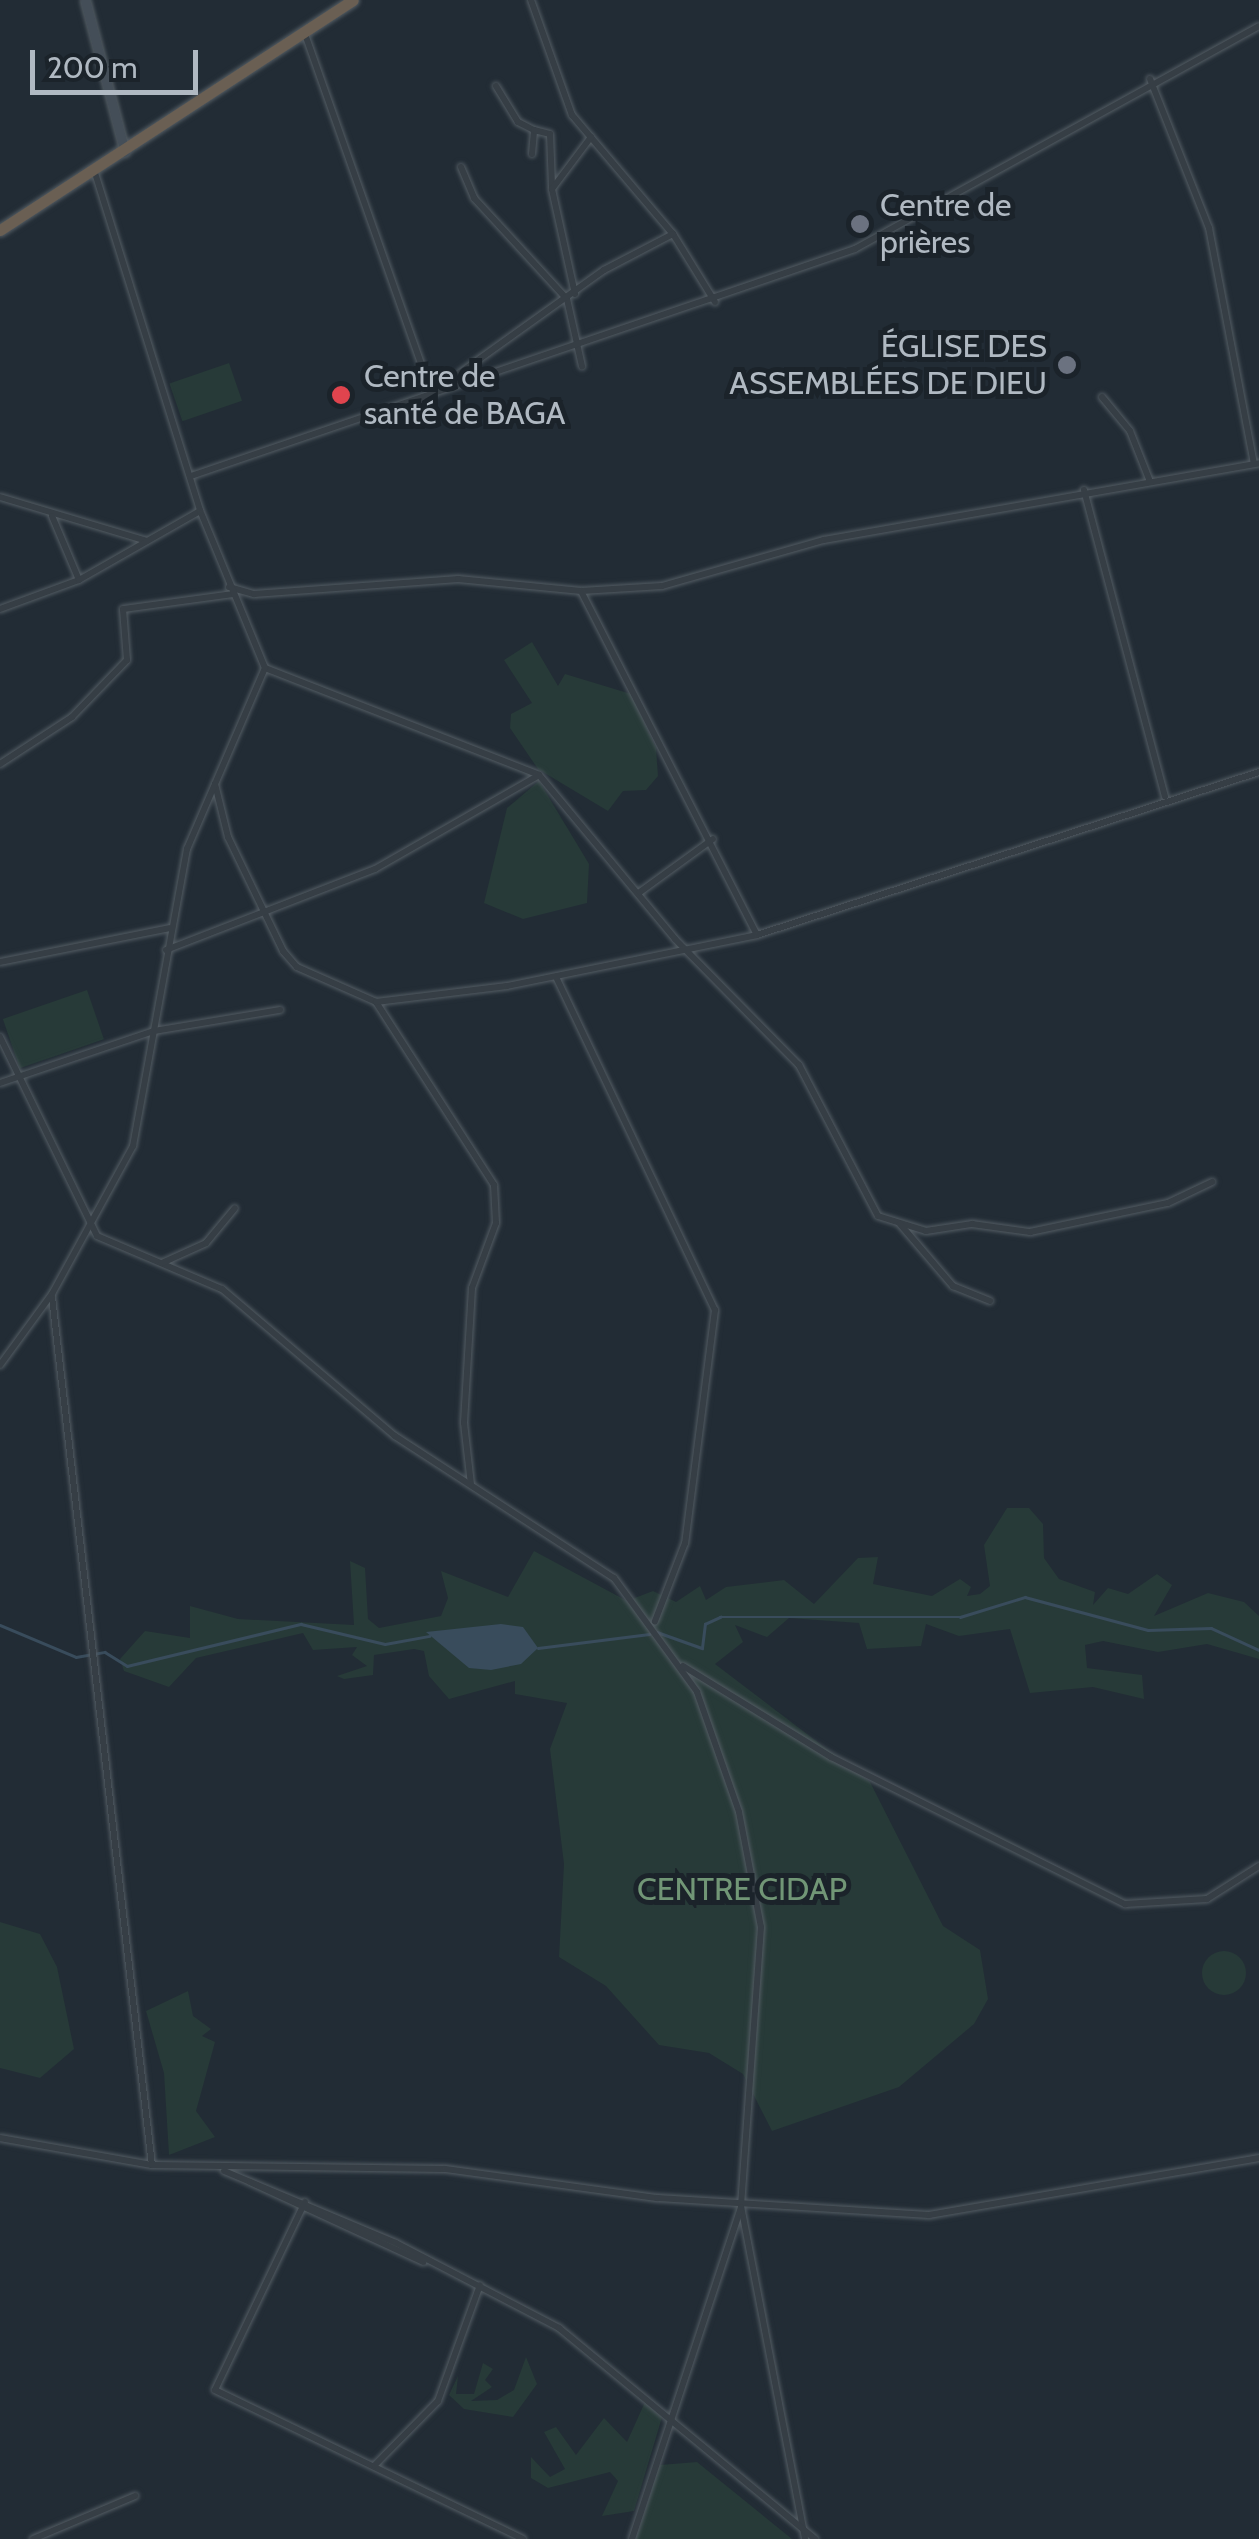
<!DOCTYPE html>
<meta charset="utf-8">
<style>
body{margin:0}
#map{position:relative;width:1259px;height:2539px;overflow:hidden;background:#222c35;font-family:Cabin,sans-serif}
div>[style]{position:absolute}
.green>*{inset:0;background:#273a38;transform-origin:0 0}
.round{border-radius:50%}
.water>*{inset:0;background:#394c5c}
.stream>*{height:2.5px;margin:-1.25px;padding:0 1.25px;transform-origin:1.25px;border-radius:1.25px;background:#394c5c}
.roads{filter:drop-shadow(0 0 2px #535c63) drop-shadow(0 0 2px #535c63)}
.street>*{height:6px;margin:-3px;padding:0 3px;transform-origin:3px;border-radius:3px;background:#363e45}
.secondary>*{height:9px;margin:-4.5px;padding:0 4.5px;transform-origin:4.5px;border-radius:4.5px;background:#444e58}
.highway>*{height:11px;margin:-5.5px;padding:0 5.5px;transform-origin:5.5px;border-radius:5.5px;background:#6a5f53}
.dots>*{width:28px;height:28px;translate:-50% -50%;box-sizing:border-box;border:5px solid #1b232a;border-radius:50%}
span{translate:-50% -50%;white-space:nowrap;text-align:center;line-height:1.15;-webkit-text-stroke:10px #1b232a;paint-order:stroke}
.poi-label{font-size:32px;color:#b0b9c2}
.left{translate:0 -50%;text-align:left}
.right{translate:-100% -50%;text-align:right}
.park-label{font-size:32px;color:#719676}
.scale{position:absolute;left:30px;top:50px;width:168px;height:45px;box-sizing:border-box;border:5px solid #b0b9c2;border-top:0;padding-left:12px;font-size:30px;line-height:35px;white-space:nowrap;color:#b0b9c2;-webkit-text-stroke:8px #1b232a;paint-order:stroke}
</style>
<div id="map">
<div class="green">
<i style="left:229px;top:363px;width:40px;height:63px;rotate:71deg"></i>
<i style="clip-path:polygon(532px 642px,558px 686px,565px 674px,631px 694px,656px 748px,658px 776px,646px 790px,623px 791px,608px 811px,538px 769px,510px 728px,511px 714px,532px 703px,504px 660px)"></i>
<i style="clip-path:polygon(539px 781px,589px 864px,587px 903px,523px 919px,484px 903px,507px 808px)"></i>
<i style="left:87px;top:990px;width:52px;height:89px;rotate:71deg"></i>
<i style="clip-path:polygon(1007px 1508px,1029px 1508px,1043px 1524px,1044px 1558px,1059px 1579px,1095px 1592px,1093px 1605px,1108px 1588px,1128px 1594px,1157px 1574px,1172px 1585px,1154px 1616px,1208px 1593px,1244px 1602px,1259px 1616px,1259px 1659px,1207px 1644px,1158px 1652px,1103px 1641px,1085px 1645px,1087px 1668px,1142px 1675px,1144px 1699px,1093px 1687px,1030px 1693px,1010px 1629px,959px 1636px,926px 1624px,921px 1646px,867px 1649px,859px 1623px,789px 1618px,767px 1637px,735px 1625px,743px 1642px,715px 1664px,870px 1782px,943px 1926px,980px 1950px,988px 1999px,974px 2024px,899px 2087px,772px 2131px,743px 2074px,709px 2053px,659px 2045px,606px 1986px,559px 1957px,564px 1864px,550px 1749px,567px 1703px,515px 1694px,515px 1681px,449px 1699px,429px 1676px,424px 1651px,414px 1649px,374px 1655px,373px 1675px,344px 1679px,337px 1676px,367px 1666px,352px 1655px,357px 1647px,313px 1650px,303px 1633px,196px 1658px,169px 1687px,124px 1671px,120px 1659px,145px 1631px,190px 1638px,190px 1606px,238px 1619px,354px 1625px,350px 1561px,365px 1568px,368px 1619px,379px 1628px,441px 1616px,448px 1598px,441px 1571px,508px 1597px,534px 1551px,627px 1601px,653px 1591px,676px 1602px,700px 1586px,706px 1600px,726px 1587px,784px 1580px,814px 1604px,858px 1558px,878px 1557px,873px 1584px,932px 1596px,960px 1579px,971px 1587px,967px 1596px,980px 1594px,990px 1586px,984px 1545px)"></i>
<i style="clip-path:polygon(0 1922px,40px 1934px,57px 1967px,74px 2049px,40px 2078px,0 2068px)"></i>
<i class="round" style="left:1202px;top:1951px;width:44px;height:44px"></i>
<i style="clip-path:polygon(188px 1991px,193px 2016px,211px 2029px,202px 2036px,215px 2042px,196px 2111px,215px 2137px,169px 2155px,164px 2073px,146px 2011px)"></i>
<i style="clip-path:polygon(526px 2357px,537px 2384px,513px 2417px,464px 2409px,449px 2395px,458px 2376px,456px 2394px,474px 2394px,483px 2363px,493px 2369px,485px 2380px,492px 2387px,471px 2401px,497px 2400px,514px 2390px)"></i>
<i style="clip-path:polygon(645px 2402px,662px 2417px,634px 2511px,602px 2516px,618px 2481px,610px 2472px,548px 2488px,531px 2478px,531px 2457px,550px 2477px,565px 2469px,544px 2432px,556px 2427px,576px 2455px,604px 2418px,627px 2442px)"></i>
<i style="clip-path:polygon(697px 2462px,792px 2539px,636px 2539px,660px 2465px)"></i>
</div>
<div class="water">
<i style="clip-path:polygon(501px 1624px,523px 1627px,538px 1648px,521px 1664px,491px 1670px,469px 1668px,426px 1632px)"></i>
</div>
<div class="stream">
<i style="left:0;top:1625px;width:82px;rotate:22.8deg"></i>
<i style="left:76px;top:1657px;width:29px;rotate:-10deg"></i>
<i style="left:105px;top:1652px;width:26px;rotate:32deg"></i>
<i style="left:127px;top:1666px;width:179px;rotate:-13.6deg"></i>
<i style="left:301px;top:1624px;width:86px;rotate:13.4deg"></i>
<i style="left:385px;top:1644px;width:45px;rotate:-10.3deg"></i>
<i style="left:657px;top:1632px;width:48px;rotate:19.6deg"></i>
<i style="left:702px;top:1648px;width:24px;rotate:-83deg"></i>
<i style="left:705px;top:1624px;width:17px;rotate:-25deg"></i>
<i style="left:720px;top:1617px;width:240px"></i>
<i style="left:960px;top:1617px;width:68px;rotate:-17.1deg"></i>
<i style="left:1025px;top:1597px;width:127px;rotate:15deg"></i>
<i style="left:1148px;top:1630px;width:63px;rotate:-1.8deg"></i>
<i style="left:1211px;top:1628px;width:53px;rotate:24.6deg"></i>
<i style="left:538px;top:1648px;width:112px;rotate:-7.2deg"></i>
</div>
<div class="roads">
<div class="street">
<i style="left:531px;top:0;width:122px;rotate:70.4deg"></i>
<i style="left:572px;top:115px;width:156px;rotate:49.7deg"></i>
<i style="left:673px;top:234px;width:80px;rotate:58.3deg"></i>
<i style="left:305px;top:34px;width:382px;rotate:70.6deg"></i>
<i style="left:1150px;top:79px;width:160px;rotate:68.4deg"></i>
<i style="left:1209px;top:228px;width:240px;rotate:79.2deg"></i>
<i style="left:496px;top:86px;width:42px;rotate:58.6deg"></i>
<i style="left:518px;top:122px;width:18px;rotate:27deg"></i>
<i style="left:532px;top:154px;width:24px;rotate:-85deg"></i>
<i style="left:534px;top:130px;width:16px;rotate:14deg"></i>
<i style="left:550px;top:134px;width:53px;rotate:87.8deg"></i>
<i style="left:461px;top:167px;width:34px;rotate:67deg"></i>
<i style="left:474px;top:198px;width:137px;rotate:47.4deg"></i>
<i style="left:567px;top:299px;width:69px;rotate:77.4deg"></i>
<i style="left:575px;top:294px;width:107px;rotate:-102.4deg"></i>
<i style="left:552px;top:189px;width:65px;rotate:-53.1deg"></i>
<i style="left:460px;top:373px;width:177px;rotate:-35.6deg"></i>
<i style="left:604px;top:270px;width:78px;rotate:-27.6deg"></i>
<i style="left:1102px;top:397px;width:44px;rotate:50.5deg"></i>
<i style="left:1130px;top:431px;width:52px;rotate:68.4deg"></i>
<i style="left:191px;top:476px;width:702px;rotate:-18.87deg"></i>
<i style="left:855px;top:249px;width:461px;rotate:-28.9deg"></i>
<i style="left:1084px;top:490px;width:317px;rotate:75.2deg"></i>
<i style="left:0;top:497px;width:153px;rotate:16.7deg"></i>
<i style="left:52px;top:516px;width:69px;rotate:67.1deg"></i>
<i style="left:229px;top:587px;width:26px;rotate:16deg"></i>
<i style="left:254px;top:594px;width:205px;rotate:-4.2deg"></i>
<i style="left:458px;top:579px;width:124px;rotate:5.6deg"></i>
<i style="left:581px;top:591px;width:81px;rotate:-3.5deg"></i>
<i style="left:662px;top:586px;width:168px;rotate:-15.9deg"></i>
<i style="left:824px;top:540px;width:442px;rotate:-10deg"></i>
<i style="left:581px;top:591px;width:386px;rotate:62.9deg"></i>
<i style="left:0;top:609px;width:84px;rotate:-20.2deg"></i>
<i style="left:79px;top:580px;width:139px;rotate:-29.7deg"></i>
<i style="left:265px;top:668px;width:294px;rotate:21.3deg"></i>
<i style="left:539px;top:775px;width:213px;rotate:50.3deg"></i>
<i style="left:675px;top:939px;width:177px;rotate:45.5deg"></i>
<i style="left:799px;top:1065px;width:170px;rotate:62.4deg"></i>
<i style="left:878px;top:1216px;width:50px;rotate:17.4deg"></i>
<i style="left:926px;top:1231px;width:47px;rotate:-8.7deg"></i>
<i style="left:972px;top:1224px;width:59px;rotate:7.9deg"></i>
<i style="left:1030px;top:1232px;width:141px;rotate:-11.9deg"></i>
<i style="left:1168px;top:1203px;width:49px;rotate:-25.5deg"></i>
<i style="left:0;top:764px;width:86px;rotate:-33.1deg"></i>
<i style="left:72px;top:717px;width:79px;rotate:-46deg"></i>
<i style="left:127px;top:660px;width:51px;rotate:-94.5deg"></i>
<i style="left:123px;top:609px;width:110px;rotate:-7.8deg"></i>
<i style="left:215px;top:784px;width:55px;rotate:76.2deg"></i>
<i style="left:228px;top:837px;width:127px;rotate:64.2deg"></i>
<i style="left:283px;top:951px;width:21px;rotate:49deg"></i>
<i style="left:297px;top:967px;width:86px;rotate:23.9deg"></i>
<i style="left:376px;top:1002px;width:218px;rotate:57.2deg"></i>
<i style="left:494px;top:1185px;width:38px;rotate:87deg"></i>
<i style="left:496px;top:1223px;width:69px;rotate:110.3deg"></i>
<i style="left:472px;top:1288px;width:135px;rotate:93.4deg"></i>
<i style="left:464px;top:1423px;width:61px;rotate:83.5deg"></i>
<i style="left:640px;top:892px;width:90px;rotate:-36deg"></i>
<i style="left:166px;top:950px;width:224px;rotate:-21.2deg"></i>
<i style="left:375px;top:869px;width:189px;rotate:-29.8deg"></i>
<i style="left:0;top:962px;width:173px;rotate:-11.3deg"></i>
<i style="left:556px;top:977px;width:369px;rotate:64.5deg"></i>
<i style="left:715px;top:1310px;width:235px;rotate:97.3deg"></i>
<i style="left:685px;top:1543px;width:84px;rotate:111deg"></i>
<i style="left:376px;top:1002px;width:132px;rotate:-7deg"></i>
<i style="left:507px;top:986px;width:255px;rotate:-11.5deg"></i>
<i style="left:757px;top:935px;width:528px;rotate:-17.99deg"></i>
<i style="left:0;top:1037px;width:221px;rotate:64deg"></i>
<i style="left:97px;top:1236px;width:136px;rotate:23deg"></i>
<i style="left:222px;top:1289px;width:227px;rotate:40.4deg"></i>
<i style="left:395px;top:1436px;width:261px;rotate:33deg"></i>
<i style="left:614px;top:1578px;width:141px;rotate:53.9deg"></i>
<i style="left:697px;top:1692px;width:127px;rotate:70.7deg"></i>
<i style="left:739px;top:1812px;width:117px;rotate:79.2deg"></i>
<i style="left:761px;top:1927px;width:280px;rotate:94.1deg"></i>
<i style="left:741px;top:2206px;width:339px;rotate:79.1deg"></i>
<i style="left:0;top:1083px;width:163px;rotate:-18.7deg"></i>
<i style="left:154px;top:1031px;width:128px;rotate:-9.5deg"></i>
<i style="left:900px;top:1224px;width:82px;rotate:49.5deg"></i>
<i style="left:953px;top:1286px;width:40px;rotate:22deg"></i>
<i style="left:162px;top:1263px;width:48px;rotate:-24.4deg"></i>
<i style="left:206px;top:1243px;width:45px;rotate:-50.4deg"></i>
<i style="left:52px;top:1297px;width:874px;rotate:83.43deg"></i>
<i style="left:0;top:1365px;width:88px;rotate:-53.8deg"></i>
<i style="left:52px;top:1294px;width:169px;rotate:-61.3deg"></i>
<i style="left:133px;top:1146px;width:302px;rotate:-79.7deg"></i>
<i style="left:187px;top:849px;width:197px;rotate:-66.7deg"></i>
<i style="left:265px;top:668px;width:171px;rotate:-112.4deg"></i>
<i style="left:200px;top:510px;width:357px;rotate:-107.3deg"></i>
<i style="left:683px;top:1666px;width:174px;rotate:31.6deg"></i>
<i style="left:831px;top:1757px;width:329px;rotate:26.6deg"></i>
<i style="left:1125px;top:1904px;width:82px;rotate:-3.5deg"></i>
<i style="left:1207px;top:1899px;width:62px;rotate:-32.4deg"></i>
<i style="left:0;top:2138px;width:154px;rotate:10.1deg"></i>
<i style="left:152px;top:2165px;width:293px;rotate:0.8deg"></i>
<i style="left:445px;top:2169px;width:214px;rotate:7.8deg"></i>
<i style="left:657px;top:2198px;width:273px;rotate:3.6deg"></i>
<i style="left:929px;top:2215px;width:335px;rotate:-9.8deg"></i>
<i style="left:224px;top:2171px;width:186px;rotate:22.7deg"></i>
<i style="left:396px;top:2243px;width:184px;rotate:27.5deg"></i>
<i style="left:559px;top:2328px;width:332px;rotate:39.5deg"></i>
<i style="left:250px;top:2182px;width:191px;rotate:24.8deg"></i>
<i style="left:305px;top:2202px;width:208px;rotate:115.6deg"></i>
<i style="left:215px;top:2390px;width:342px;rotate:25.8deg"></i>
<i style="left:375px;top:2465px;width:90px;rotate:-45.5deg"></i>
<i style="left:438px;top:2401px;width:123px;rotate:-70.1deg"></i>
<i style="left:33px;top:2539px;width:111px;rotate:-22.9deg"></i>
<i style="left:632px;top:2539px;width:349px;rotate:-71.8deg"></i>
</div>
<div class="secondary">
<i style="left:85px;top:0;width:157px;rotate:75.3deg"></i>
</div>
<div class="highway">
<i style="left:0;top:230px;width:421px;rotate:-33.1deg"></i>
</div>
</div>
<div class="dots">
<i style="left:860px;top:224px;background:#6b7280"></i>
<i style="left:1067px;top:365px;background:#6b7280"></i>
<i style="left:341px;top:395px;background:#e0444e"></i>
</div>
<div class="poi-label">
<span class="left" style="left:880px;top:224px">Centre de<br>prières</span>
<span class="right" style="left:1047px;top:365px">ÉGLISE DES<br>ASSEMBLÉES DE DIEU</span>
<span class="left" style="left:364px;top:395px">Centre de<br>santé de BAGA</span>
</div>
<div class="park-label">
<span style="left:742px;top:1889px">CENTRE CIDAP</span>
</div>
<div class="scale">200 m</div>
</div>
